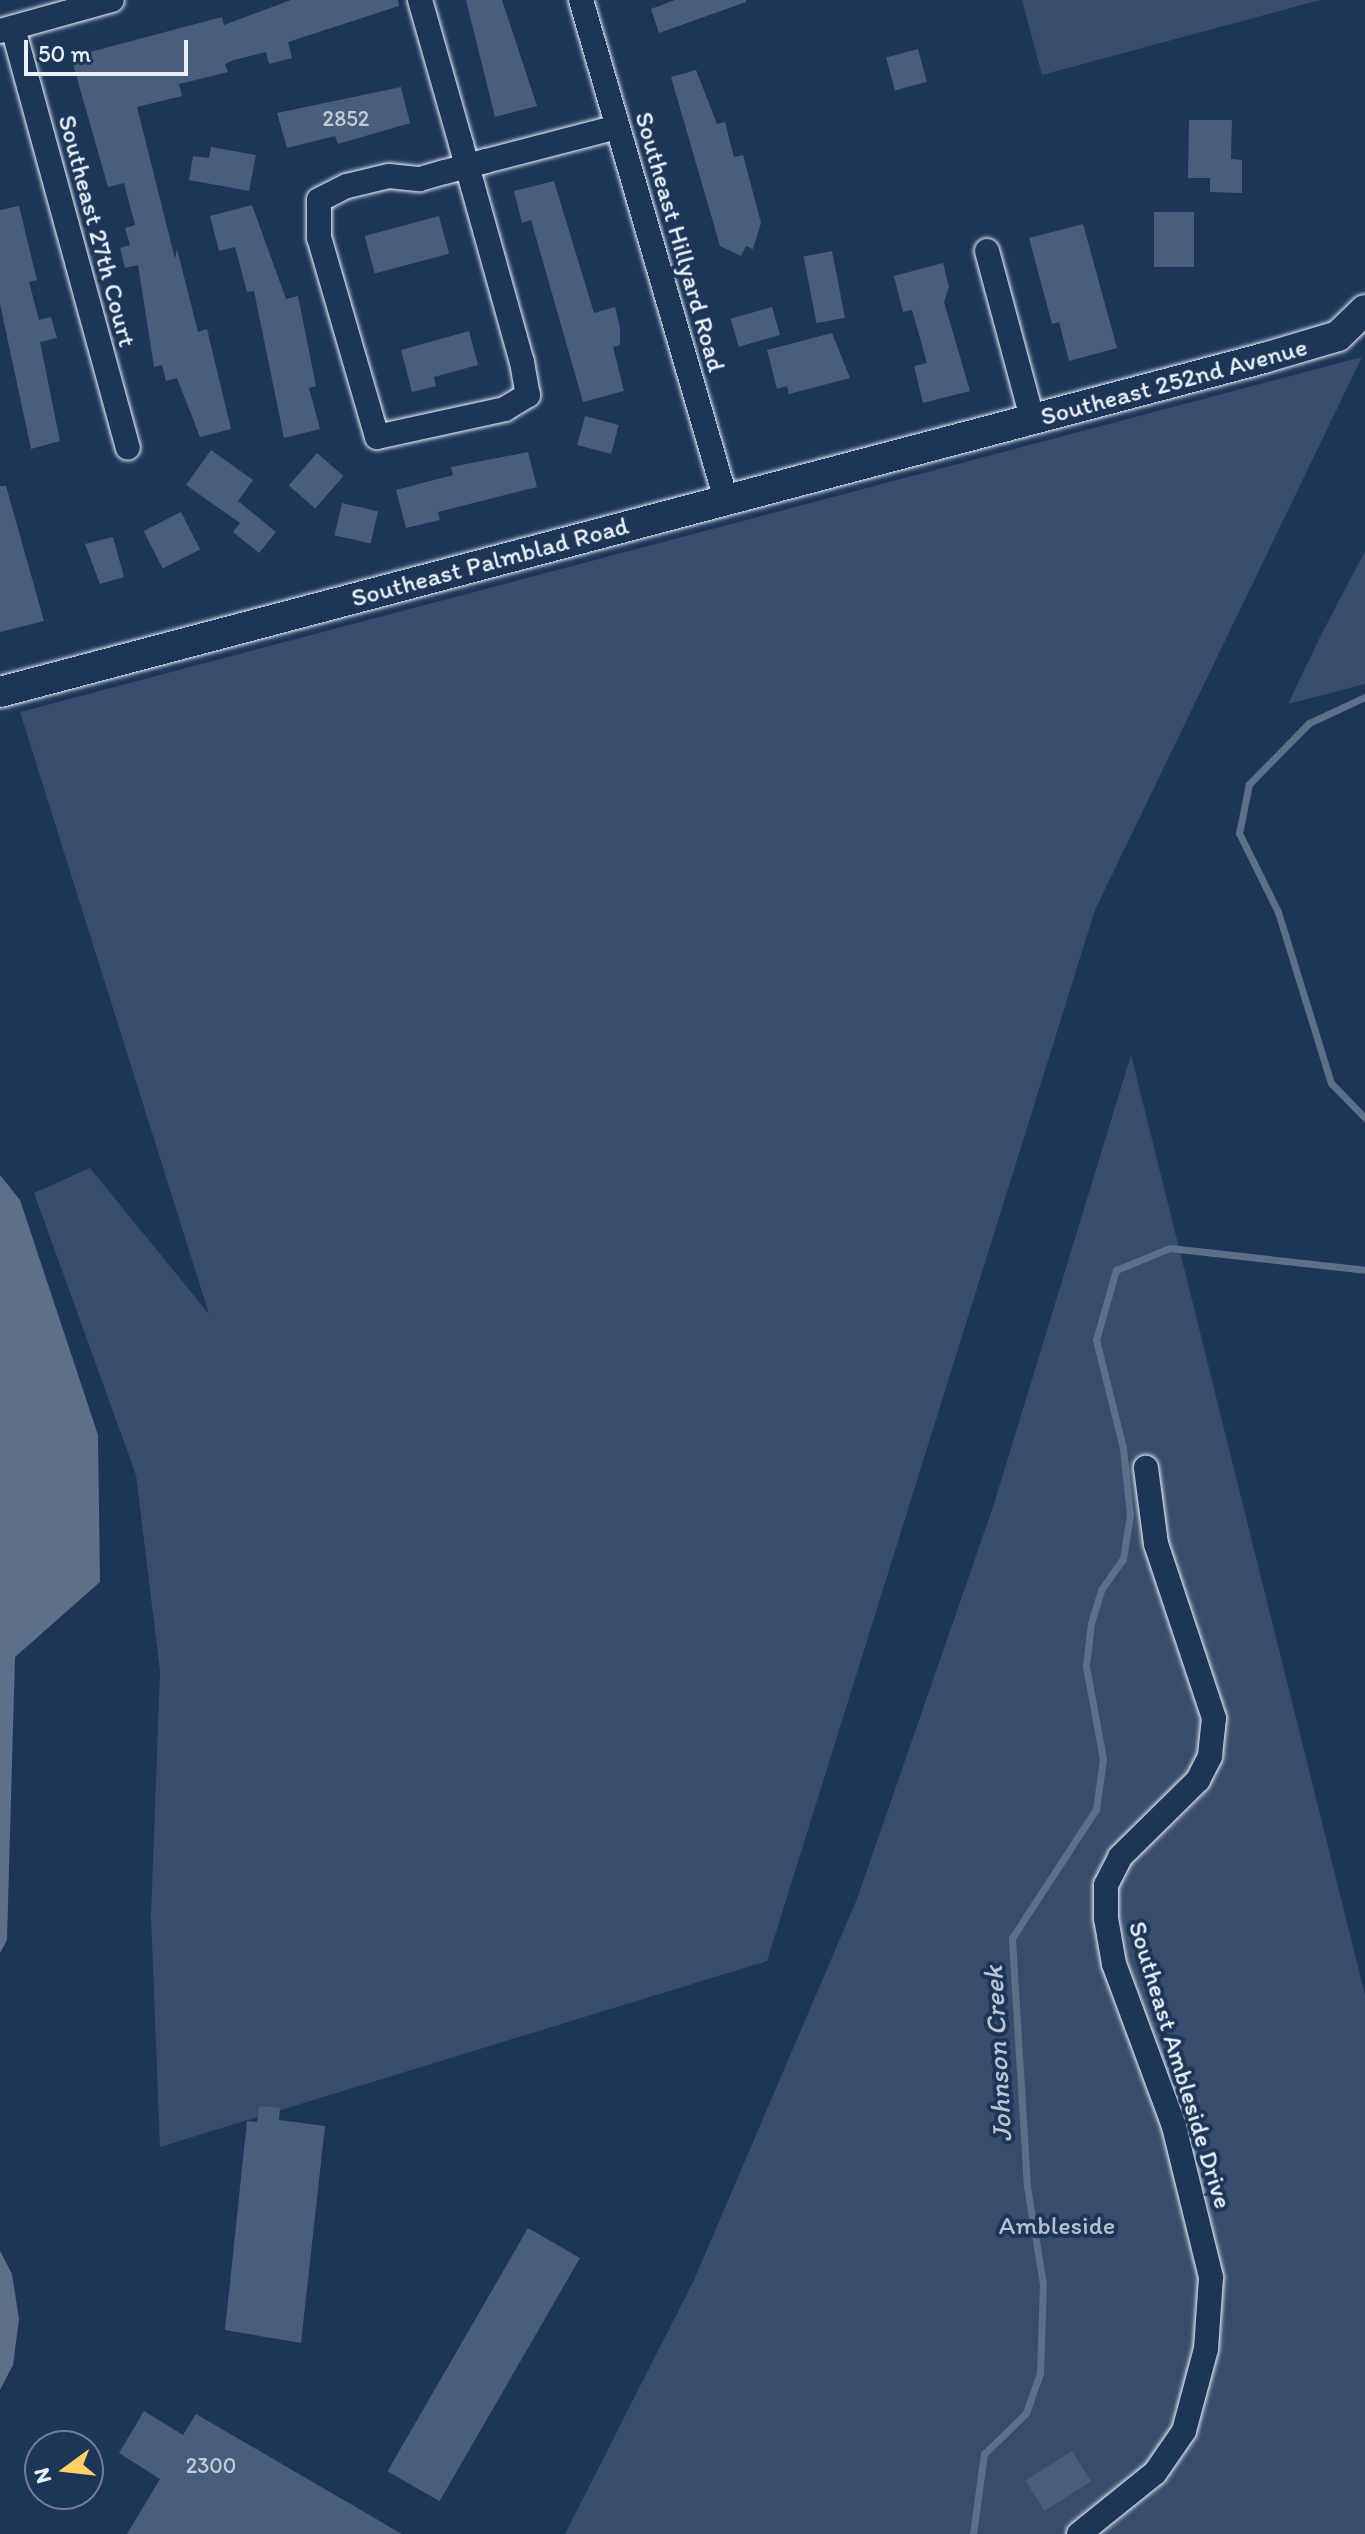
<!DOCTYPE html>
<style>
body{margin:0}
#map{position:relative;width:1365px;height:2534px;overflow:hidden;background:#1d3557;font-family:Itim,sans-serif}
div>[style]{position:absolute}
.green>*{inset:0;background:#374d6c}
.water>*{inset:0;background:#5d7089}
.stream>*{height:7px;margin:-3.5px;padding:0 3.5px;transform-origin:3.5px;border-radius:3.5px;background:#5d7089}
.building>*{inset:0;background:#495e7a;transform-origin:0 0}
.roads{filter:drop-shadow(0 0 2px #e8f1f8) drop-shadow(0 0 2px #e8f1f8)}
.minor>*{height:24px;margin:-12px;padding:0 12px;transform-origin:12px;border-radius:12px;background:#1d3557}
.tertiary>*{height:30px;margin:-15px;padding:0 15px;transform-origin:15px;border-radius:15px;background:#1d3557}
span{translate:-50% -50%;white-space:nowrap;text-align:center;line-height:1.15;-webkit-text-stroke:8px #1d3557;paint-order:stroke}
.number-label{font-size:22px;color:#c0ccd8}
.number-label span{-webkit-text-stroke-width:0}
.street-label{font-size:26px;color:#e8f1f8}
.park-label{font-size:26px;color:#b3c0ce}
.water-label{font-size:28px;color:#b7c4d1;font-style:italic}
.north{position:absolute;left:24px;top:2430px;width:80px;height:80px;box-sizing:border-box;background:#1d3557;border:2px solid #6e8097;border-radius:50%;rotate:255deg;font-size:22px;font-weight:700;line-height:32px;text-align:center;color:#e8f1f8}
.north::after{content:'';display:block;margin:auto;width:28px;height:36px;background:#ffd166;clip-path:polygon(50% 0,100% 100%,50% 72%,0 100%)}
.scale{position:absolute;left:24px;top:40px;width:164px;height:36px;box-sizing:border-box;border:4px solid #e8f1f8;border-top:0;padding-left:10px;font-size:24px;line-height:28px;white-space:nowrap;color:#e8f1f8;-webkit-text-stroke:6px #1d3557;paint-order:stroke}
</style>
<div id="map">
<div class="green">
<i style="clip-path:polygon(1022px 0,1320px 0,1042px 75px)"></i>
<i style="clip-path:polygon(1362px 357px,1095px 910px,767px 1961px,160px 2147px,151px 1916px,160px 1671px,136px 1475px,34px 1193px,90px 1168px,209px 1314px,20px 712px)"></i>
<i style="clip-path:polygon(1365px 551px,1365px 684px,1288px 704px,1321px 635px)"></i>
<i style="clip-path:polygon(1131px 1055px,1365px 1995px,1365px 2534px,565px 2534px,694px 2280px,857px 1899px,993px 1507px)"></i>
</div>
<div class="water">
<i style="clip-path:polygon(0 1175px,20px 1200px,98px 1435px,100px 1582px,15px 1657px,7px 1940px,0 1953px)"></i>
<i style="clip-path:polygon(0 2251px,12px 2274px,19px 2319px,13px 2365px,0 2390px)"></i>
</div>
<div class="stream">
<i style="left:1365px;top:697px;width:62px;rotate:155.1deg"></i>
<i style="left:1309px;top:723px;width:86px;rotate:134.5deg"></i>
<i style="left:1249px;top:784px;width:50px;rotate:101.5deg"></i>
<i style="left:1239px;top:833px;width:88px;rotate:63.7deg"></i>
<i style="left:1278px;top:912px;width:179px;rotate:72.8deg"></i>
<i style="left:1331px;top:1083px;width:49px;rotate:45.8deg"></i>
<i style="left:973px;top:2534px;width:81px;rotate:-82.2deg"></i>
<i style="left:984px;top:2454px;width:59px;rotate:-44.3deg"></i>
<i style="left:1026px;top:2413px;width:42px;rotate:-70.7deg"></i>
<i style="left:1040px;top:2373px;width:89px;rotate:-88.1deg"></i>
<i style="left:1043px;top:2284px;width:99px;rotate:-99.3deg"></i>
<i style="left:1027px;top:2186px;width:248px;rotate:-93.5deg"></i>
<i style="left:1012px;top:1938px;width:154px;rotate:-56.9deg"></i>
<i style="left:1096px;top:1809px;width:50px;rotate:-82deg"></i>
<i style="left:1103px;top:1759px;width:95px;rotate:-100.4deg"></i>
<i style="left:1086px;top:1666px;width:43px;rotate:-83.4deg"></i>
<i style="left:1091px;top:1623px;width:34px;rotate:-73deg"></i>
<i style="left:1101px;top:1590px;width:38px;rotate:-55deg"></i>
<i style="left:1123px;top:1559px;width:45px;rotate:-81deg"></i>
<i style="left:1130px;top:1515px;width:67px;rotate:-96deg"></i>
<i style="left:1123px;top:1448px;width:111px;rotate:-104deg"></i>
<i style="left:1096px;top:1340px;width:73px;rotate:-74.1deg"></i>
<i style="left:1116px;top:1270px;width:58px;rotate:-22.2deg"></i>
<i style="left:1170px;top:1248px;width:196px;rotate:6.4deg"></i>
</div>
<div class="building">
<i style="clip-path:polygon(291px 0,398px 0,399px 6px,288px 42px,292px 58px,269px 64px,266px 52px,234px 60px,225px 64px,228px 72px,179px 84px,182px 96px,137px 107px,175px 259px,177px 249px,198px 332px,207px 329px,231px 429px,200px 437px,177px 378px,166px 381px,162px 365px,154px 367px,138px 265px,125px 268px,120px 248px,130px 245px,125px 228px,135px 225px,124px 183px,108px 187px,71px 57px,222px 17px,224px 25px)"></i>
<i style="clip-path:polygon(466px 0,502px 0,537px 106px,495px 117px)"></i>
<i style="clip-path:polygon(675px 0,746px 0,746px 2px,659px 33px,651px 9px)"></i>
<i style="left:918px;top:49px;width:34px;height:33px;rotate:75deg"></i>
<i style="clip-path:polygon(696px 70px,717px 124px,725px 122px,734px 157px,743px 155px,761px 223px,753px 249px,746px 246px,741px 256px,720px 246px,671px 77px)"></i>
<i style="clip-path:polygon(401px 87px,410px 123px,338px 144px,335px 136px,287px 148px,277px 113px)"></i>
<i style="clip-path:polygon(1189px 120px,1232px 120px,1231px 159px,1242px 160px,1242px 193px,1210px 192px,1210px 178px,1188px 178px)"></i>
<i style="clip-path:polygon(211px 147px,256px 155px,249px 191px,189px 180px,193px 156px,209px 158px)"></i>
<i style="clip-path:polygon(554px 181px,594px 313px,615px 307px,620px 328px,620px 345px,613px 347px,624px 391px,583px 402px,531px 220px,522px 223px,514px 191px)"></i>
<i style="clip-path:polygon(252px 205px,286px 299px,298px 296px,316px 386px,309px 388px,320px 429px,284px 438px,254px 291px,247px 292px,235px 247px,219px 251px,210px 216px)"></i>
<i style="clip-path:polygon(19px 206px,37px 280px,29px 282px,39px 320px,51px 317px,57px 338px,40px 342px,60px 441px,31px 449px,0 304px,0 210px)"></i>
<i style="left:1194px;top:212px;width:55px;height:40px;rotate:90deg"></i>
<i style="left:439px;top:216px;width:39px;height:77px;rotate:75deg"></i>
<i style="clip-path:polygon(1083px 224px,1117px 348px,1069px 361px,1059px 322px,1052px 324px,1029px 238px)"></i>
<i style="left:832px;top:251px;width:68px;height:29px;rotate:79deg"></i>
<i style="clip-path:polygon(943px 263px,949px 287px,944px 302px,970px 391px,923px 403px,914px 366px,927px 363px,912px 310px,903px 312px,894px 276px)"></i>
<i style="left:772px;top:307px;width:29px;height:43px;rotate:74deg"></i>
<i style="clip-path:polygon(469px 331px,478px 365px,434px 377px,436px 386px,412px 392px,401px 350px)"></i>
<i style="clip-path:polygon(832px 333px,850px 378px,789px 394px,787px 386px,777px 389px,767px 350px)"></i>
<i style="left:585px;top:416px;width:35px;height:30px;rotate:15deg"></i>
<i style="clip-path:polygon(211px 450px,253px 480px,238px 501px,276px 532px,259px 553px,233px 532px,240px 523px,186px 485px)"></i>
<i style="clip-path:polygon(528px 452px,537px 487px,438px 512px,440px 520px,406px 528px,396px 490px,453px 475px,451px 467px)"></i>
<i style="left:317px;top:453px;width:35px;height:43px;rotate:41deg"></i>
<i style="clip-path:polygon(0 486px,6px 486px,44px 621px,0 632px)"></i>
<i style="left:342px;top:503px;width:37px;height:33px;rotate:13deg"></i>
<i style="left:181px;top:512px;width:42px;height:42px;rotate:63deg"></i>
<i style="clip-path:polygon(113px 537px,124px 577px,100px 584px,85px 544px)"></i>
<i style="clip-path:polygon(259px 2106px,280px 2108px,279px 2120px,325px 2126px,301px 2343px,225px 2330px,247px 2121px,257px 2122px)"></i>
<i style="left:528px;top:2228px;width:60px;height:281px;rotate:30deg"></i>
<i style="clip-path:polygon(144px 2411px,183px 2435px,196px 2414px,402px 2534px,127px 2534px,160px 2479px,119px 2453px)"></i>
<i style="left:1072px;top:2451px;width:36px;height:55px;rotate:58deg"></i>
</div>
<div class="roads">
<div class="minor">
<i style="left:420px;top:0;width:150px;rotate:74.1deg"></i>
<i style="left:461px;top:144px;width:23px;rotate:75deg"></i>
<i style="left:467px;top:166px;width:22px;rotate:74deg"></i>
<i style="left:473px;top:187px;width:182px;rotate:74.4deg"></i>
<i style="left:522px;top:362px;width:34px;rotate:80deg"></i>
<i style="left:528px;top:395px;width:27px;rotate:149deg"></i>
<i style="left:505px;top:409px;width:131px;rotate:167.7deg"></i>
<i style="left:377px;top:437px;width:207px;rotate:-106.2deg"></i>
<i style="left:319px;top:238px;width:38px;rotate:-90deg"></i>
<i style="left:319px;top:200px;width:31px;rotate:-27deg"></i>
<i style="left:347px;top:186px;width:43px;rotate:-13.4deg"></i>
<i style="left:389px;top:176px;width:31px;rotate:6deg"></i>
<i style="left:420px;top:179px;width:26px;rotate:-16deg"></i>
<i style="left:445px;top:172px;width:23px;rotate:-15deg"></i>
<i style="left:467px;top:166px;width:20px;rotate:-15deg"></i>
<i style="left:486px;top:161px;width:135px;rotate:-14.5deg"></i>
<i style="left:581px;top:0;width:521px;rotate:73.83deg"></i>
<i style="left:13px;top:28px;width:435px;rotate:74.7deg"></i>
<i style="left:0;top:31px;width:116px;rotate:-15.5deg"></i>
<i style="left:987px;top:251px;width:176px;rotate:74.9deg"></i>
<i style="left:1079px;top:2534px;width:97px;rotate:-38.8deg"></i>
<i style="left:1155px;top:2473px;width:51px;rotate:-55.4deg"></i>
<i style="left:1184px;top:2431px;width:85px;rotate:-75deg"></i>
<i style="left:1206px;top:2349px;width:72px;rotate:-86deg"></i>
<i style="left:1211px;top:2277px;width:155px;rotate:-103.8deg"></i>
<i style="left:1174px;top:2126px;width:173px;rotate:-110.3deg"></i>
<i style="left:1114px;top:1964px;width:47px;rotate:-99.9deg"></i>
<i style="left:1106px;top:1918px;width:33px;rotate:-90deg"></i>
<i style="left:1106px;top:1885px;width:31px;rotate:-63deg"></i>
<i style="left:1120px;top:1857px;width:110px;rotate:-44.6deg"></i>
<i style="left:1198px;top:1780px;width:27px;rotate:-63deg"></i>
<i style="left:1210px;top:1756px;width:38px;rotate:-84deg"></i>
<i style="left:1214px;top:1718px;width:183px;rotate:-108.4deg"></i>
<i style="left:1156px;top:1544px;width:77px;rotate:-97.5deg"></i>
</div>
<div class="tertiary">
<i style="left:0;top:692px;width:1307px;rotate:-14.8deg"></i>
<i style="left:1264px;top:358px;width:77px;rotate:-16.6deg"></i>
<i style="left:1338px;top:336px;width:37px;rotate:-44deg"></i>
</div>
</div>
<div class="number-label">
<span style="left:346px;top:119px">2852</span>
<span style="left:211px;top:2466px">2300</span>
</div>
<div class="street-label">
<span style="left:97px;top:231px;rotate:75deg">Southeast 27th Court</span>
<span style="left:680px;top:242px;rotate:74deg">Southeast Hillyard Road</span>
<span style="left:1174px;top:382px;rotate:-15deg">Southeast 252nd Avenue</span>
<span style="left:490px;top:562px;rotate:-15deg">Southeast Palmblad Road</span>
<span style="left:1180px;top:2065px;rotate:73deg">Southeast Ambleside Drive</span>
</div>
<div class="park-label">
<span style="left:1057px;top:2226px">Ambleside</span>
</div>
<div class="water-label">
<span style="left:997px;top:2054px;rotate:-93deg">Johnson Creek</span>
</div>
<div class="north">N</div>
<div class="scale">50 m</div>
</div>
